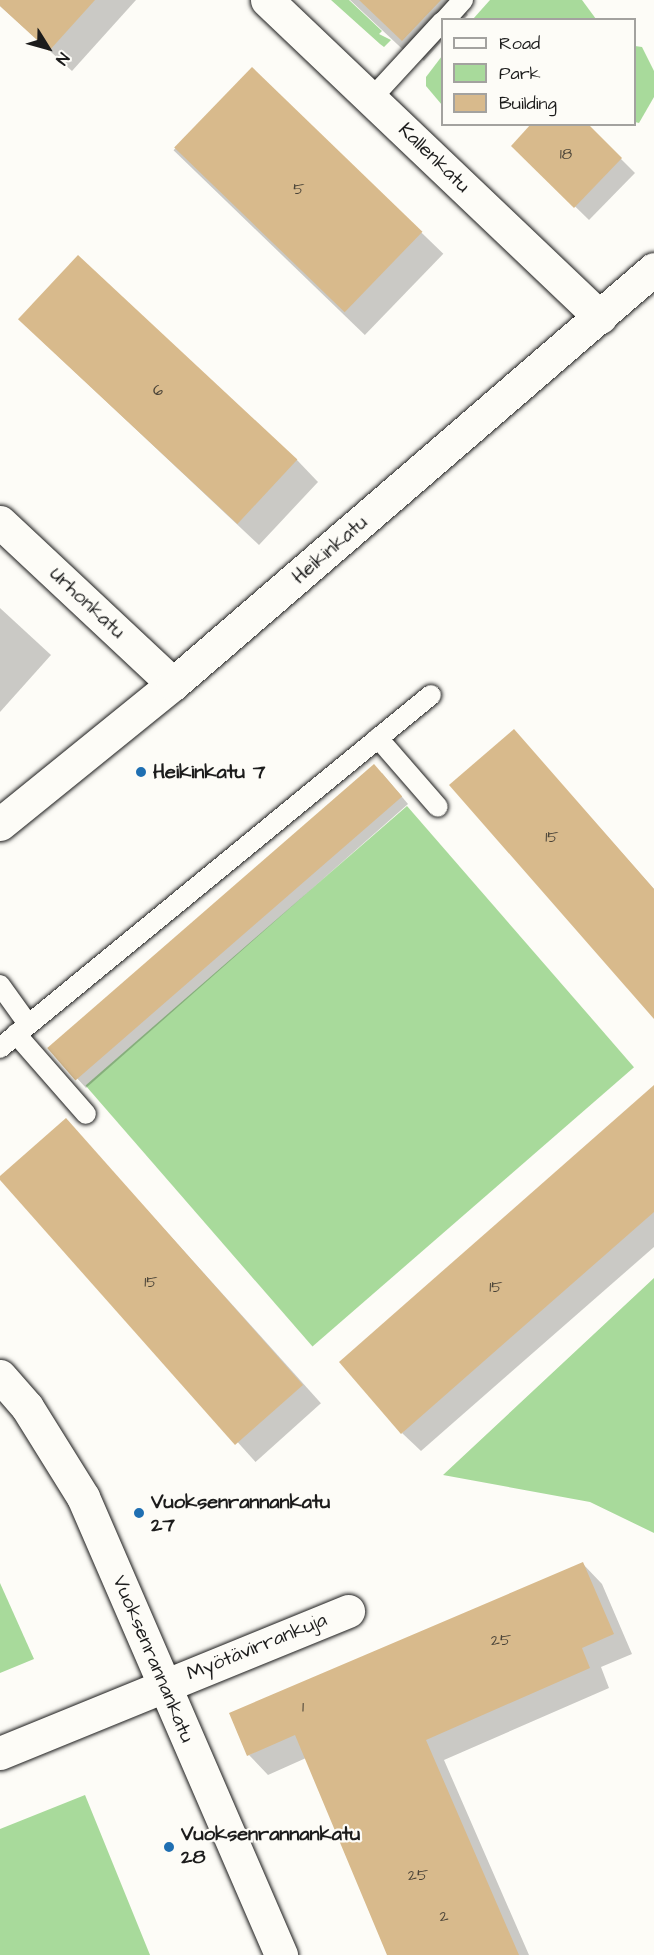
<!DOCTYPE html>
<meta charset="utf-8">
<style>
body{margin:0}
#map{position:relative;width:654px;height:1955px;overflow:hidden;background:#fdfcf7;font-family:"Architects Daughter",sans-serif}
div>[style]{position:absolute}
.green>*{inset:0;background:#a8da9b;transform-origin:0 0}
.shadow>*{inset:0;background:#0003;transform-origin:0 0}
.building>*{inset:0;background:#d8ba8c;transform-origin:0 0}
.roads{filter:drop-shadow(0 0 2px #1c1c1c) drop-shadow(0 0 2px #1c1c1c)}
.service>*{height:20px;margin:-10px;padding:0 10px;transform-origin:10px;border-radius:10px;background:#fdfcf7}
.minor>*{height:33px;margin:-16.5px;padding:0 16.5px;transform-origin:16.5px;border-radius:16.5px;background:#fdfcf7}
.dots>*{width:16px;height:16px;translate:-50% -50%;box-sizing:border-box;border:3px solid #fdfcf7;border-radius:50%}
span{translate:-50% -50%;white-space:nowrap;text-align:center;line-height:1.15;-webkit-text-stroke:4.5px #fdfcf7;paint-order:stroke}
.number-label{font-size:16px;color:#4b4438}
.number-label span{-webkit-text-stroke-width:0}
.street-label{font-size:20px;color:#1c1c1c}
.poi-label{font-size:20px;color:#1c1c1c;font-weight:700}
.left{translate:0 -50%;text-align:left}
.legend{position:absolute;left:441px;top:18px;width:195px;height:108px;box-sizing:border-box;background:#fdfcf7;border:2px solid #a3a29f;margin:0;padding:8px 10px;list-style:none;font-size:18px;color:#1c1c1c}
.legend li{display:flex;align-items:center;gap:12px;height:30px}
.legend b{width:30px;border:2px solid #a3a29f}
.north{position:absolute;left:18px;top:18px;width:60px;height:60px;-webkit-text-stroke:4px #fdfcf7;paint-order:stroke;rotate:127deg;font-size:16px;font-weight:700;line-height:24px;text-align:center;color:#1c1c1c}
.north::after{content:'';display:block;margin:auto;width:21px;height:27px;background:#1c1c1c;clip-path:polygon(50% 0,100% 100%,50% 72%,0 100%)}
</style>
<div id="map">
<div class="green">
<i style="clip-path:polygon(331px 0,349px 0,382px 31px,379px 34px,391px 40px,384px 47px,380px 44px)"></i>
<i style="clip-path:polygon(490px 0,582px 0,596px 19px,473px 19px)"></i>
<i style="clip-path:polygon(635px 46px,642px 47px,654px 71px,654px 97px,639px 123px,635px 122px)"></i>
<i style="clip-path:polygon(442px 56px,442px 105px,426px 86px,426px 77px)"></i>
<i style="left:407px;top:806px;width:346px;height:426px;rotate:49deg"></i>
<i style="clip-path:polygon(654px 1278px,654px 1533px,590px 1502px,443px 1475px)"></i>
<i style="clip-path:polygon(0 1583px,34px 1659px,0 1673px)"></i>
<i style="clip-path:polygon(85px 1795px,150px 1955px,0 1955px,0 1829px)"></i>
</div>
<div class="shadow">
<i style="clip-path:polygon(0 0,136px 0,72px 71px,0 6px)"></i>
<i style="clip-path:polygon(350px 0,458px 0,468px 15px,463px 20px,442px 20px,442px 41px,424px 61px,417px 55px,413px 59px)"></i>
<i style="left:252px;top:69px;width:266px;height:113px;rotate:44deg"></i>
<i style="clip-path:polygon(586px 124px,635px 173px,589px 220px,513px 146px)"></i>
<i style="clip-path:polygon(42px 341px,297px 460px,318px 482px,259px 545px)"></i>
<i style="clip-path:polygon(0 608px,51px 655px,0 712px)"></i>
<i style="clip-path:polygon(514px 731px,654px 889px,654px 1016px)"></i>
<i style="clip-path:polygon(382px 773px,408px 804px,86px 1088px,51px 1050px)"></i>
<i style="clip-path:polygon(654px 1106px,654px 1247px,421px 1451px,402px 1433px)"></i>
<i style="left:66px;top:1120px;width:381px;height:88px;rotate:48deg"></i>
<i style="clip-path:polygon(583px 1564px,602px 1584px,632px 1654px,601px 1667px,609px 1688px,444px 1760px,529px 1955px,389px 1955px,306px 1758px,268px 1775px,249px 1755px)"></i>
</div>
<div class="building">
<i style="clip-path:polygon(0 0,95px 0,49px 51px,0 6px)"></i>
<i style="clip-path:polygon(359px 0,441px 0,402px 41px)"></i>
<i style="left:252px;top:67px;width:237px;height:112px;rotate:44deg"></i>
<i style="clip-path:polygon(531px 124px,588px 124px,622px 158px,574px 208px,511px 146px)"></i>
<i style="left:78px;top:255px;width:300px;height:88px;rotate:43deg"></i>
<i style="clip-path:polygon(514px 729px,654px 889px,654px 1019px,449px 785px)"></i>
<i style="left:374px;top:764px;width:43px;height:433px;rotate:49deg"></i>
<i style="clip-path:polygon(654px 1085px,654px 1212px,401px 1434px,339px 1362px)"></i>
<i style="clip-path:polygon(66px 1118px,303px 1385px,235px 1445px,0 1180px,0 1176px)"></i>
<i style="clip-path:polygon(583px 1562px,614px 1634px,582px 1648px,590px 1668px,426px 1740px,519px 1955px,387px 1955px,295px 1735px,247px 1756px,229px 1713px)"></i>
</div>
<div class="roads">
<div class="service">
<i style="left:445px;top:20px;width:27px;rotate:-48deg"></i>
<i style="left:371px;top:99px;width:105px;rotate:-47.3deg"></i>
<i style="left:378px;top:738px;width:91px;rotate:49deg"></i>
<i style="left:0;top:985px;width:48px;rotate:54.3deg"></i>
<i style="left:16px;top:1034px;width:106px;rotate:48.8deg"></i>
<i style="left:0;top:1048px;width:557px;rotate:-39.32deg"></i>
</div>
<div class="minor">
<i style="left:267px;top:0;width:460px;rotate:43.6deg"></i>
<i style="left:0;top:522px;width:237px;rotate:43.1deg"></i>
<i style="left:0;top:824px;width:223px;rotate:-39deg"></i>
<i style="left:173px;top:684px;width:635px;rotate:-40.79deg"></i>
<i style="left:0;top:1376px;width:41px;rotate:48.9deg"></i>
<i style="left:27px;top:1407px;width:106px;rotate:58.1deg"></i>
<i style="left:83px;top:1497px;width:499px;rotate:66.6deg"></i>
<i style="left:0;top:1753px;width:376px;rotate:-22.2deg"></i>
</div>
</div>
<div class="dots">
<i style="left:141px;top:772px;background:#1f6fb2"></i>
<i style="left:139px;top:1513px;background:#1f6fb2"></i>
<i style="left:169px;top:1847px;background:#1f6fb2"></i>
</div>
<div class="number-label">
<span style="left:566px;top:154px">18</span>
<span style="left:299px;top:189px">5</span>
<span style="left:158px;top:390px">6</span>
<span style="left:552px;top:837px">15</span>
<span style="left:151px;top:1282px">15</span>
<span style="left:496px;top:1287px">15</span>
<span style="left:501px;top:1640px">25</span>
<span style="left:303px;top:1707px">1</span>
<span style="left:418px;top:1875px">25</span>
<span style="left:444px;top:1916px">2</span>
</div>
<div class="street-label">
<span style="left:434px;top:158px;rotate:44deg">Kallenkatu</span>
<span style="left:330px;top:550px;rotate:-41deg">Heikinkatu</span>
<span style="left:87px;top:603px;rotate:43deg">Urhonkatu</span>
<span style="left:257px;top:1647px;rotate:-22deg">Myötävirrankuja</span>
<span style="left:153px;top:1659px;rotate:67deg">Vuoksenrannankatu</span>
</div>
<div class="poi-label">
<span class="left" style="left:153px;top:772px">Heikinkatu 7</span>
<span class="left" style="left:151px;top:1514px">Vuoksenrannankatu<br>27</span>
<span class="left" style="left:181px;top:1846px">Vuoksenrannankatu<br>28</span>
</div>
<ul class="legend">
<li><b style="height:8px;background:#fdfcf7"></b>Road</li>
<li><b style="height:16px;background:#a8da9b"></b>Park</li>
<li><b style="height:16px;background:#d8ba8c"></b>Building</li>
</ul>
<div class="north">N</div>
</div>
